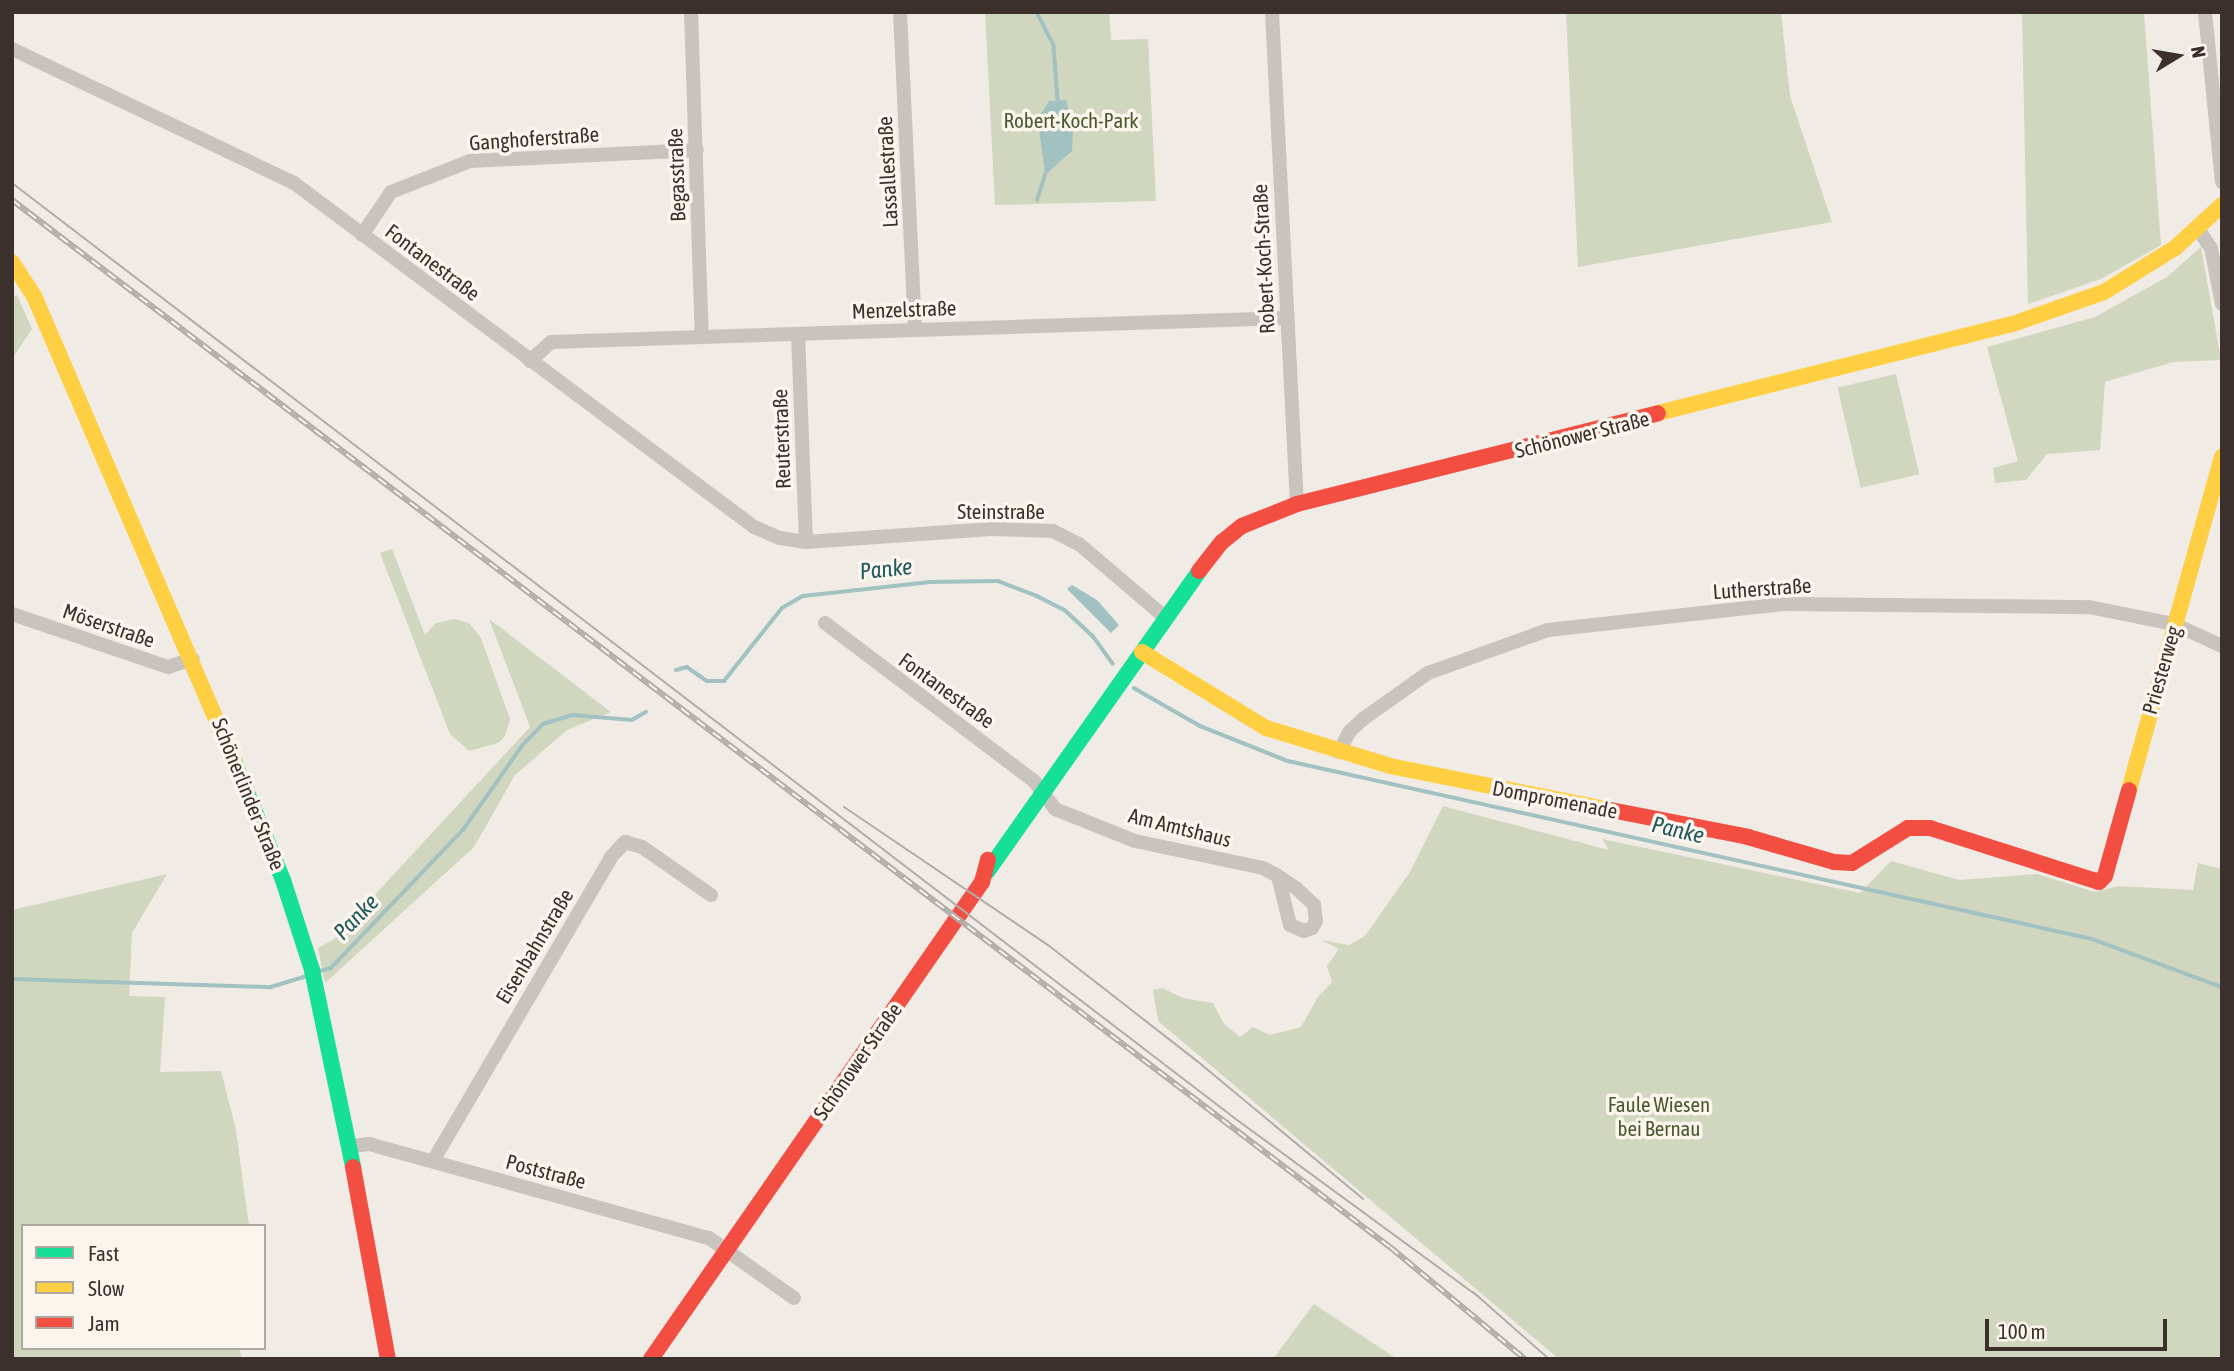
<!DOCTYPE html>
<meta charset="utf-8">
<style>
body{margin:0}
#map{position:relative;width:2234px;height:1371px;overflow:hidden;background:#f0ebe5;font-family:"Asap Condensed",sans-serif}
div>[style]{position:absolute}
.green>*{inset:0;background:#d1d6bf;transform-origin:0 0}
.water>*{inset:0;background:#a1c2c1}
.stream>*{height:3.5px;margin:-1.75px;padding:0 1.75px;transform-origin:1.75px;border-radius:1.75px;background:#a1c2c1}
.street>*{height:14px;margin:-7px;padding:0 7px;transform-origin:7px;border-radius:7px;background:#c9c3be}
.fast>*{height:16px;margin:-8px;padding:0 8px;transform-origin:8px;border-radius:8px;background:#16e098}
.slow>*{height:16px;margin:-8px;padding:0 8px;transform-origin:8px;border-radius:8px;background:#ffcf43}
.jam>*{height:16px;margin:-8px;padding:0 8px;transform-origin:8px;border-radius:8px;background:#f24e42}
.tram>*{height:2px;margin:-1px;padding:0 1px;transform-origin:1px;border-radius:1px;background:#b1aca8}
.rail>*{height:6px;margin-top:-3px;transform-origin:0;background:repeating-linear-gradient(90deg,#fbf5ee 0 10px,#b1aca8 0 20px);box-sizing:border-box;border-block:2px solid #b1aca8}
span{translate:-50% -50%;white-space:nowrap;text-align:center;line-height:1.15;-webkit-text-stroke:7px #fbf5ee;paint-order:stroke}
.park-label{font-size:21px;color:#4a5a2e}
.street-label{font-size:21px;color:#3b302b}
.water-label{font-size:23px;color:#1f5a5e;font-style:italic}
.frame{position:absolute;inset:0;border:14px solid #3b302b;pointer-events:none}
.legend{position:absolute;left:21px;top:1224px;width:245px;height:126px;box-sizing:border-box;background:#fbf5ee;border:2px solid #aea6a0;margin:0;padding:9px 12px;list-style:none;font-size:21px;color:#3b302b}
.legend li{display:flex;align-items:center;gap:14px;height:35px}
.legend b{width:35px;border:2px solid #aea6a0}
.north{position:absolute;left:2143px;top:21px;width:70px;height:70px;-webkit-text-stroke:5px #fbf5ee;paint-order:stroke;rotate:79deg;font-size:19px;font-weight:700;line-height:28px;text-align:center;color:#3b302b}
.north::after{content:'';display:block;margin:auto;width:24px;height:32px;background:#3b302b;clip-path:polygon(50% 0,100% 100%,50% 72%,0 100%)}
.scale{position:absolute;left:1985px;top:1319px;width:182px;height:32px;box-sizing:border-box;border:4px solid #3b302b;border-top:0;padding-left:9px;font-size:21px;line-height:24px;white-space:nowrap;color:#3b302b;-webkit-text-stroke:5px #fbf5ee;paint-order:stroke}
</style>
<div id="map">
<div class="green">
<i style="clip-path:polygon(985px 12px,1109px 12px,1111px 40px,1148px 39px,1156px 201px,995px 205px)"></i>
<i style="clip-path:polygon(1566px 12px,1781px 12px,1790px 96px,1832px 222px,1578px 267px)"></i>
<i style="clip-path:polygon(2022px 12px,2144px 12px,2161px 245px,2101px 279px,2028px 304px)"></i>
<i style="clip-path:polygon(2201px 247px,2221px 360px,2173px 362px,2105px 382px,2100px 450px,2047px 454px,2026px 480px,1995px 483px,1993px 468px,2018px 461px,1987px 347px,2095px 317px,2167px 277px)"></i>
<i style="clip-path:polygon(17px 295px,32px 329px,12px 359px,12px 297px)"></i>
<i style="left:1896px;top:374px;width:103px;height:60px;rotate:77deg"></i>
<i style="clip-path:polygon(392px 549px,425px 635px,436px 623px,455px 619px,469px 623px,481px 638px,510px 719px,505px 736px,498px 743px,469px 751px,450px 734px,380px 553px)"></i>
<i style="clip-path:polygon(489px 619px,611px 712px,567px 730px,515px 775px,474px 847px,325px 983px,318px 948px,333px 940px,530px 727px)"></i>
<i style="clip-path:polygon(1443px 806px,1609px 850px,1602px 839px,1860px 893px,1891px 861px,1959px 880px,2037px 874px,2095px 892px,2118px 886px,2193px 890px,2198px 863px,2222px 869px,2222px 1359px,1559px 1359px,1158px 1021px,1153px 990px,1162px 988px,1183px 998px,1213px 1003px,1224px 1024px,1240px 1037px,1253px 1027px,1270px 1035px,1301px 1027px,1318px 997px,1332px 982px,1327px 966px,1339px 949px,1321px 940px,1349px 945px,1365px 936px,1410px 872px)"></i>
<i style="clip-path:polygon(167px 874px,132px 933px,129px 996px,165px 997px,160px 1072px,221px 1071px,236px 1130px,249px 1226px,23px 1226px,23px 1348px,239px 1348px,242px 1359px,12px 1359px,12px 910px)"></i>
<i style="clip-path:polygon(1314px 1304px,1397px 1359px,1273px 1359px)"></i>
</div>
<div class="water">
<i style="clip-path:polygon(1066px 100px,1073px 127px,1083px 124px,1091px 128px,1073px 129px,1072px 151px,1045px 175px,1038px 119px,1049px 101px)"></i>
<i style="clip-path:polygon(1072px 585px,1097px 600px,1119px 625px,1111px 633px,1067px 589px)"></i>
</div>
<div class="stream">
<i style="left:1037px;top:12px;width:38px;rotate:63deg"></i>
<i style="left:1054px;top:46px;width:53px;rotate:85.7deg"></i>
<i style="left:1037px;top:200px;width:26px;rotate:-72deg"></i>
<i style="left:676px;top:670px;width:11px;rotate:-15deg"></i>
<i style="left:687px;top:667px;width:24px;rotate:35deg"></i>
<i style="left:707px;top:681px;width:17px"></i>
<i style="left:724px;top:681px;width:93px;rotate:-51.5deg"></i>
<i style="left:782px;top:608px;width:24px;rotate:-30deg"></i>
<i style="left:803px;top:596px;width:128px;rotate:-6.3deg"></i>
<i style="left:930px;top:582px;width:68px;rotate:-0.8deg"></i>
<i style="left:998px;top:581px;width:42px;rotate:21deg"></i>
<i style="left:1037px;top:596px;width:31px;rotate:27deg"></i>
<i style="left:1065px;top:610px;width:38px;rotate:43deg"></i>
<i style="left:1093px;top:636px;width:34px;rotate:54deg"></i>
<i style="left:1134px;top:688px;width:76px;rotate:29.9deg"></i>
<i style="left:1200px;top:726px;width:95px;rotate:21.7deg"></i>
<i style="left:1288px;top:761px;width:823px;rotate:12.48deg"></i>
<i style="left:2092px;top:939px;width:139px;rotate:20.3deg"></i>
<i style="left:320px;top:971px;width:11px;rotate:-15deg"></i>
<i style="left:331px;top:968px;width:191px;rotate:-46.3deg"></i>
<i style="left:463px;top:830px;width:103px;rotate:-54.9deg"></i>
<i style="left:522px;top:746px;width:30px;rotate:-46deg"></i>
<i style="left:543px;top:724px;width:31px;rotate:-17deg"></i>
<i style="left:573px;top:715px;width:59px;rotate:4.8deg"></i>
<i style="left:632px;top:720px;width:16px;rotate:-30deg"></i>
<i style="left:12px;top:979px;width:259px;rotate:1.8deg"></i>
<i style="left:271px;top:987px;width:37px;rotate:-17deg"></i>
</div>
<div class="street">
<i style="left:691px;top:12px;width:324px;rotate:88.1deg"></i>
<i style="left:900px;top:12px;width:317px;rotate:87.3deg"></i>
<i style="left:1272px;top:12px;width:493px;rotate:87.1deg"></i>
<i style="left:2205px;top:12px;width:171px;rotate:84.3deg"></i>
<i style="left:12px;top:49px;width:312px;rotate:25.4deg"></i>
<i style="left:294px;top:183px;width:574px;rotate:36.79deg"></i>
<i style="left:754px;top:527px;width:28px;rotate:23deg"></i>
<i style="left:780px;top:538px;width:26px;rotate:9deg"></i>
<i style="left:806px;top:542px;width:186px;rotate:-4deg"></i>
<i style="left:992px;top:529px;width:61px;rotate:1.9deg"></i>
<i style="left:1053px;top:531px;width:29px;rotate:27deg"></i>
<i style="left:1079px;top:544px;width:114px;rotate:40.4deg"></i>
<i style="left:2198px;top:229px;width:23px;rotate:56deg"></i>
<i style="left:2211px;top:248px;width:57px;rotate:78.9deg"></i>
<i style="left:362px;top:235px;width:52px;rotate:-56deg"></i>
<i style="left:391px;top:192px;width:85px;rotate:-21.4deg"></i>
<i style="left:470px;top:161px;width:227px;rotate:-2.8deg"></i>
<i style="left:798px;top:334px;width:208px;rotate:87.8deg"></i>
<i style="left:530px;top:361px;width:28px;rotate:-42deg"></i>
<i style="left:551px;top:342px;width:735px;rotate:-1.87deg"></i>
<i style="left:12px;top:614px;width:165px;rotate:18.8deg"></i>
<i style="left:168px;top:667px;width:26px;rotate:-18deg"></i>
<i style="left:825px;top:623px;width:262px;rotate:37.1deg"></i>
<i style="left:1034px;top:781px;width:35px;rotate:53deg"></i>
<i style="left:1055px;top:809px;width:86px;rotate:21.8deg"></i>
<i style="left:1135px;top:841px;width:131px;rotate:11.9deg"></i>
<i style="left:1263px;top:868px;width:17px;rotate:28deg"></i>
<i style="left:1278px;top:876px;width:22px;rotate:34deg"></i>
<i style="left:1296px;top:888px;width:25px;rotate:43deg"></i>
<i style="left:1314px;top:905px;width:16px;rotate:83deg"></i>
<i style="left:1316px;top:921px;width:8px;rotate:120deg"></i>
<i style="left:1312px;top:928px;width:9px;rotate:159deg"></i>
<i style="left:1304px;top:931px;width:15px;rotate:-157deg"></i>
<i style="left:1290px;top:925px;width:50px;rotate:-103.8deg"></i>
<i style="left:1339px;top:752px;width:22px;rotate:-63deg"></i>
<i style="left:1349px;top:732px;width:19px;rotate:-43deg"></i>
<i style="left:1363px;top:719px;width:80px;rotate:-35.3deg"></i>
<i style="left:1428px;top:673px;width:127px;rotate:-19.7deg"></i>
<i style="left:1548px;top:630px;width:238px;rotate:-6.3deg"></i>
<i style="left:1785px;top:604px;width:304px;rotate:0.6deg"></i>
<i style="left:2089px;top:607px;width:87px;rotate:11.3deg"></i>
<i style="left:2174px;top:624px;width:53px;rotate:24.6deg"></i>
<i style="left:352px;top:1146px;width:17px;rotate:-7deg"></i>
<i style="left:369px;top:1144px;width:353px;rotate:15.5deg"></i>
<i style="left:709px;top:1238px;width:104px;rotate:35.2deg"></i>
<i style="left:433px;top:1161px;width:352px;rotate:-59.6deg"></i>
<i style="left:611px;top:857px;width:21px;rotate:-47deg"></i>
<i style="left:625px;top:842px;width:18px;rotate:16deg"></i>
<i style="left:642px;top:847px;width:84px;rotate:34.8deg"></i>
</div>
<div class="fast">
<i style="left:234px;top:761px;width:129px;rotate:67.6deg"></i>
<i style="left:283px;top:880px;width:95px;rotate:72.1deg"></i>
<i style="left:312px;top:970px;width:201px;rotate:78.2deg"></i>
<i style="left:987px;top:872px;width:368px;rotate:-54.8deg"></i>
</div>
<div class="slow">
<i style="left:12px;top:262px;width:40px;rotate:57.1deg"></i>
<i style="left:34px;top:296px;width:506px;rotate:66.73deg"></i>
<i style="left:1658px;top:413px;width:366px;rotate:-14.1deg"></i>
<i style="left:2013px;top:324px;width:96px;rotate:-19.4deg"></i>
<i style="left:2104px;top:292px;width:84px;rotate:-31.8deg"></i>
<i style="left:2175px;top:248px;width:64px;rotate:-42.5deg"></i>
<i style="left:1142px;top:652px;width:145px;rotate:31.5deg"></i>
<i style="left:1266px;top:728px;width:130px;rotate:17deg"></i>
<i style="left:1390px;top:766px;width:225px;rotate:11.3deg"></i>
<i style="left:2129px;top:790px;width:346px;rotate:-74.4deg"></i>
</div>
<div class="jam">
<i style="left:1199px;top:571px;width:37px;rotate:-52deg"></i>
<i style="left:1222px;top:542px;width:26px;rotate:-39deg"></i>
<i style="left:1242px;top:526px;width:59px;rotate:-21.8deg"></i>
<i style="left:1297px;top:504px;width:372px;rotate:-14.1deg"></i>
<i style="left:1611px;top:810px;width:140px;rotate:11.1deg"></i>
<i style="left:1748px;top:837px;width:90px;rotate:16.2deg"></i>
<i style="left:1834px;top:862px;width:18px;rotate:3deg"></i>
<i style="left:1852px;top:863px;width:66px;rotate:-32deg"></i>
<i style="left:1908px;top:828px;width:22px"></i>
<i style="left:1930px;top:828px;width:177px;rotate:17.7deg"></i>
<i style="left:2099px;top:882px;width:8px;rotate:-45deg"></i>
<i style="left:2105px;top:876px;width:89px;rotate:-74.4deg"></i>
<i style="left:353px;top:1167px;width:195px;rotate:79.7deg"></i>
<i style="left:651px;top:1359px;width:581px;rotate:-55.24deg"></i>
<i style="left:982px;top:882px;width:23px;rotate:-75deg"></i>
</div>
<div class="tram">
<i style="left:12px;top:183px;width:1537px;rotate:37.41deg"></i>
<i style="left:1233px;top:1117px;width:306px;rotate:36.2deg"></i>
<i style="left:844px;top:807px;width:246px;rotate:34.1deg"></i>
<i style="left:1048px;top:945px;width:189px;rotate:37.9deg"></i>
<i style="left:1197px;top:1061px;width:216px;rotate:39.7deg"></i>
<i style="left:1473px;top:1292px;width:101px;rotate:41.4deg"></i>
</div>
<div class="rail">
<i style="left:12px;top:200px;width:1731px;rotate:37.23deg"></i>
<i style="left:1390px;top:1247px;width:175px;rotate:39.7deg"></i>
</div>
<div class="park-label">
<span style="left:1071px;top:120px">Robert-Koch-Park</span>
<span style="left:1659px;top:1116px">Faule Wiesen<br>bei Bernau</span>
</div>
<div class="street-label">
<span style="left:534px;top:138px;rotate:-4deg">Ganghoferstraße</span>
<span style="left:887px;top:172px;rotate:-93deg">Lassallestraße</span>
<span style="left:676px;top:175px;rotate:-92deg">Begasstraße</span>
<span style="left:1263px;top:259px;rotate:-93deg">Robert-Koch-Straße</span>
<span style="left:433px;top:262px;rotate:37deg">Fontanestraße</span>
<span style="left:904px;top:309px;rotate:-2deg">Menzelstraße</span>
<span style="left:1582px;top:434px;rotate:-14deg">Schönower Straße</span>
<span style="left:781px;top:439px;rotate:-92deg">Reuterstraße</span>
<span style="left:1001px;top:511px">Steinstraße</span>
<span style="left:1762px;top:588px;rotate:-4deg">Lutherstraße</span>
<span style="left:109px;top:625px;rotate:19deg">Möserstraße</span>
<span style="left:2161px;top:670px;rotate:-74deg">Priesterweg</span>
<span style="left:947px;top:690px;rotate:36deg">Fontanestraße</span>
<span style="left:249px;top:794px;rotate:68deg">Schönerlinder Straße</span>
<span style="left:1555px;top:799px;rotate:11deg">Dompromenade</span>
<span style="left:1180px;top:827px;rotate:14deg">Am Amtshaus</span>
<span style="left:534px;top:946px;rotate:-59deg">Eisenbahnstraße</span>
<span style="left:857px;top:1061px;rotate:-55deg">Schönower Straße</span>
<span style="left:546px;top:1171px;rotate:15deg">Poststraße</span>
</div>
<div class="water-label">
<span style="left:886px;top:569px;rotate:-6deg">Panke</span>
<span style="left:1678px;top:830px;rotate:13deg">Panke</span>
<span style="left:356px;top:917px;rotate:-46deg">Panke</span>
</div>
<div class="frame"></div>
<ul class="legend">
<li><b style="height:9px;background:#16e098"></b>Fast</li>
<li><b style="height:9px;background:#ffcf43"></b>Slow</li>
<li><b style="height:9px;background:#f24e42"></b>Jam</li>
</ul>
<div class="north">N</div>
<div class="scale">100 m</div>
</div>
